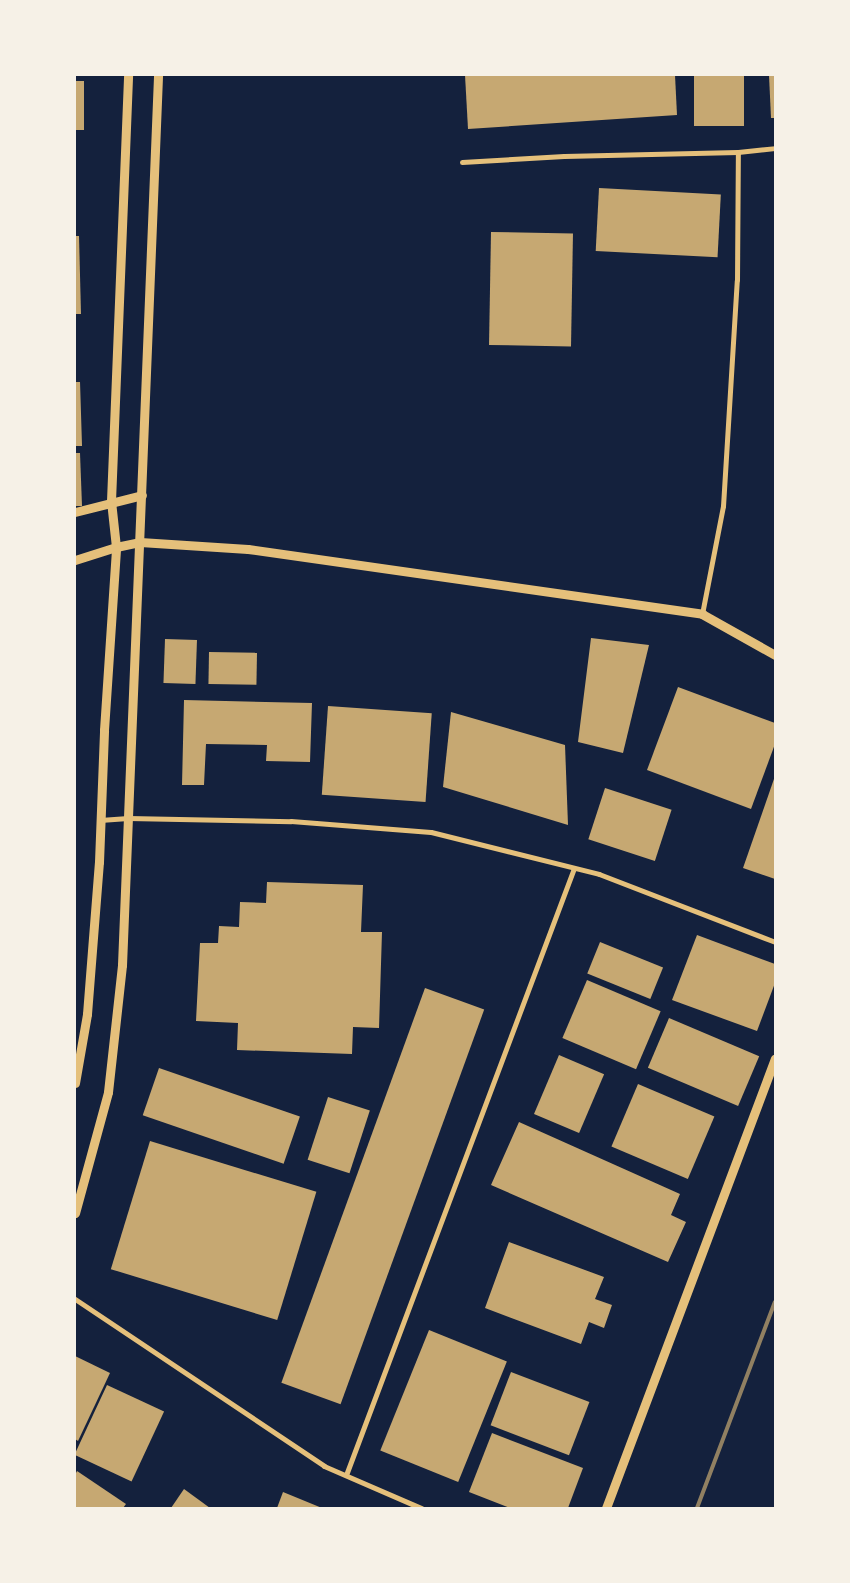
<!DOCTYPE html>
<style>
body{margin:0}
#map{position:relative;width:850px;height:1583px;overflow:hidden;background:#14213d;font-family:"Source Sans 3",sans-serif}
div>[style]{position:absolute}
.building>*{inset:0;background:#c6a872;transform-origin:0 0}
.minor>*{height:5px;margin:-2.5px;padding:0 2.5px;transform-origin:2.5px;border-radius:2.5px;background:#e5c07b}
.tertiary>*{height:9px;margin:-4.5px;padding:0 4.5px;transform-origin:4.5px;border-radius:4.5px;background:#e5c07b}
.rail>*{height:4px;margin:-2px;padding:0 2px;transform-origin:2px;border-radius:2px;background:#918062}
span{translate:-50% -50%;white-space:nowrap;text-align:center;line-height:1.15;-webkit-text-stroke:4px #f6f1e7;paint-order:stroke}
.frame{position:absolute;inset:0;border:76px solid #f6f1e7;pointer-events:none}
</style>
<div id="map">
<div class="building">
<i style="clip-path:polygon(465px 75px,675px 75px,677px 115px,468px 129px)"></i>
<i style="left:694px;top:75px;width:50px;height:51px"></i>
<i style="clip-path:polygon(769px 75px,775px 75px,775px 118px,771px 118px)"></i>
<i style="left:75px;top:81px;width:9px;height:49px"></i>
<i style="left:599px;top:188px;width:122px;height:63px;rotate:3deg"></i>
<i style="left:491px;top:232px;width:82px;height:113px;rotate:1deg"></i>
<i style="clip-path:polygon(75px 236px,79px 236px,81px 314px,75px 314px)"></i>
<i style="clip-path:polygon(75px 382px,80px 382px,82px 446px,75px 446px)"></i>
<i style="clip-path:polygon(75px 453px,80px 453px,82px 506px,75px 506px)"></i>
<i style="clip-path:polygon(591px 638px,649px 645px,623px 753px,578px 742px)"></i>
<i style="left:165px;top:639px;width:32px;height:44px;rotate:2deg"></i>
<i style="left:209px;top:652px;width:48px;height:32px;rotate:1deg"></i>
<i style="clip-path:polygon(678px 687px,775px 723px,775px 744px,751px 809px,647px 770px)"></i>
<i style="clip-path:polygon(184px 700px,312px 703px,310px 762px,266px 761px,267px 745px,206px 744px,204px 785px,182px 785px)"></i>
<i style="left:328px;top:706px;width:104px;height:89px;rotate:4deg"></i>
<i style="clip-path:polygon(451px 712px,565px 745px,568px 825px,443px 787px)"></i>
<i style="clip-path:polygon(775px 776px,775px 879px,743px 868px)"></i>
<i style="left:605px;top:788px;width:70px;height:54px;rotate:18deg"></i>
<i style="clip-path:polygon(267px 882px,363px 885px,361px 932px,382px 932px,379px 1028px,353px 1027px,352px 1054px,237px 1050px,238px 1023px,196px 1021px,200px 943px,218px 943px,219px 926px,239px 927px,240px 902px,266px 903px)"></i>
<i style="clip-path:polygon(697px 935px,775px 964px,775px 983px,757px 1031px,672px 1000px)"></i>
<i style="left:600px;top:942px;width:68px;height:34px;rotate:22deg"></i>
<i style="left:587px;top:980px;width:80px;height:63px;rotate:23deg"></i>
<i style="left:425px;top:988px;width:63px;height:420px;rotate:20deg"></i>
<i style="left:669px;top:1018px;width:98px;height:54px;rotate:23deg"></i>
<i style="left:559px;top:1055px;width:49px;height:64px;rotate:23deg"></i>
<i style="left:159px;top:1068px;width:149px;height:50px;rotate:19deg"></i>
<i style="left:638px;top:1084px;width:83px;height:68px;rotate:23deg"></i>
<i style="left:328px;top:1097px;width:44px;height:66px;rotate:18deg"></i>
<i style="clip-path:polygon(519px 1122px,680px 1194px,671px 1215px,686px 1222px,668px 1262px,491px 1185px)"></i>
<i style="left:150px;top:1141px;width:174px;height:134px;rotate:17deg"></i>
<i style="clip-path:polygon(509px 1242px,604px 1277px,595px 1299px,612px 1305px,604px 1328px,589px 1322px,581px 1344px,485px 1308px)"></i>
<i style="left:429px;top:1330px;width:84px;height:130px;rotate:22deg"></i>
<i style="clip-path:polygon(75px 1356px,110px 1373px,78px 1441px,75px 1439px)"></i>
<i style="left:511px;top:1372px;width:84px;height:57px;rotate:21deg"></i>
<i style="left:107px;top:1385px;width:63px;height:77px;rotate:25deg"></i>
<i style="clip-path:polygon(492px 1433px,583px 1468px,568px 1508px,510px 1508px,469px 1492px)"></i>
<i style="clip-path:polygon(77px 1471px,126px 1504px,123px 1508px,75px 1508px,75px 1475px)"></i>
<i style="clip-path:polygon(184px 1489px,210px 1508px,171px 1508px)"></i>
<i style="clip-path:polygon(283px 1492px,322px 1508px,277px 1508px)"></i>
</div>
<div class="minor">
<i style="left:462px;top:162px;width:102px;rotate:-3.4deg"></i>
<i style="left:564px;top:156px;width:174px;rotate:-1.3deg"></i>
<i style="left:738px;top:152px;width:37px;rotate:-6deg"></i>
<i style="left:702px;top:614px;width:110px;rotate:-79deg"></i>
<i style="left:723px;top:506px;width:226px;rotate:-86.5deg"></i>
<i style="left:737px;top:280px;width:128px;rotate:-89.6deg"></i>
<i style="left:100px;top:820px;width:28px;rotate:-4deg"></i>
<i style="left:128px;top:818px;width:163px;rotate:1.1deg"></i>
<i style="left:291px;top:821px;width:140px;rotate:4.5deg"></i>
<i style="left:431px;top:832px;width:173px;rotate:14deg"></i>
<i style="left:599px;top:874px;width:189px;rotate:21.1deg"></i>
<i style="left:75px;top:1299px;width:300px;rotate:33.8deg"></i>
<i style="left:324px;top:1466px;width:106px;rotate:23.4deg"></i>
<i style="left:346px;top:1475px;width:648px;rotate:-69.41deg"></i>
</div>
<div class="tertiary">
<i style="left:75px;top:512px;width:69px;rotate:-14.2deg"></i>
<i style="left:75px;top:560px;width:43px;rotate:-17.6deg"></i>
<i style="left:116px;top:547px;width:25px;rotate:-12deg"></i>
<i style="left:140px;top:542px;width:108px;rotate:3.7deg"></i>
<i style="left:248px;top:549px;width:459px;rotate:8.1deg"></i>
<i style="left:702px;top:614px;width:84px;rotate:29.3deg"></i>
<i style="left:75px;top:1083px;width:70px;rotate:-80.1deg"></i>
<i style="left:87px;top:1014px;width:152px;rotate:-85.5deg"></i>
<i style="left:99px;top:862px;width:132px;rotate:-87.8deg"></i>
<i style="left:104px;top:730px;width:183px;rotate:-86.2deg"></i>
<i style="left:116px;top:547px;width:46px;rotate:-96.2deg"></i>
<i style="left:111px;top:501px;width:426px;rotate:-87.7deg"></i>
<i style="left:75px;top:1213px;width:125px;rotate:-74.7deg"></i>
<i style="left:108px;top:1092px;width:128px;rotate:-83.7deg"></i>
<i style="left:122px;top:965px;width:891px;rotate:-87.68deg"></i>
<i style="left:606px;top:1508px;width:480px;rotate:-69.4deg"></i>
</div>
<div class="rail">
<i style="left:697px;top:1508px;width:220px;rotate:-69.3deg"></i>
</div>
<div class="frame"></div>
</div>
